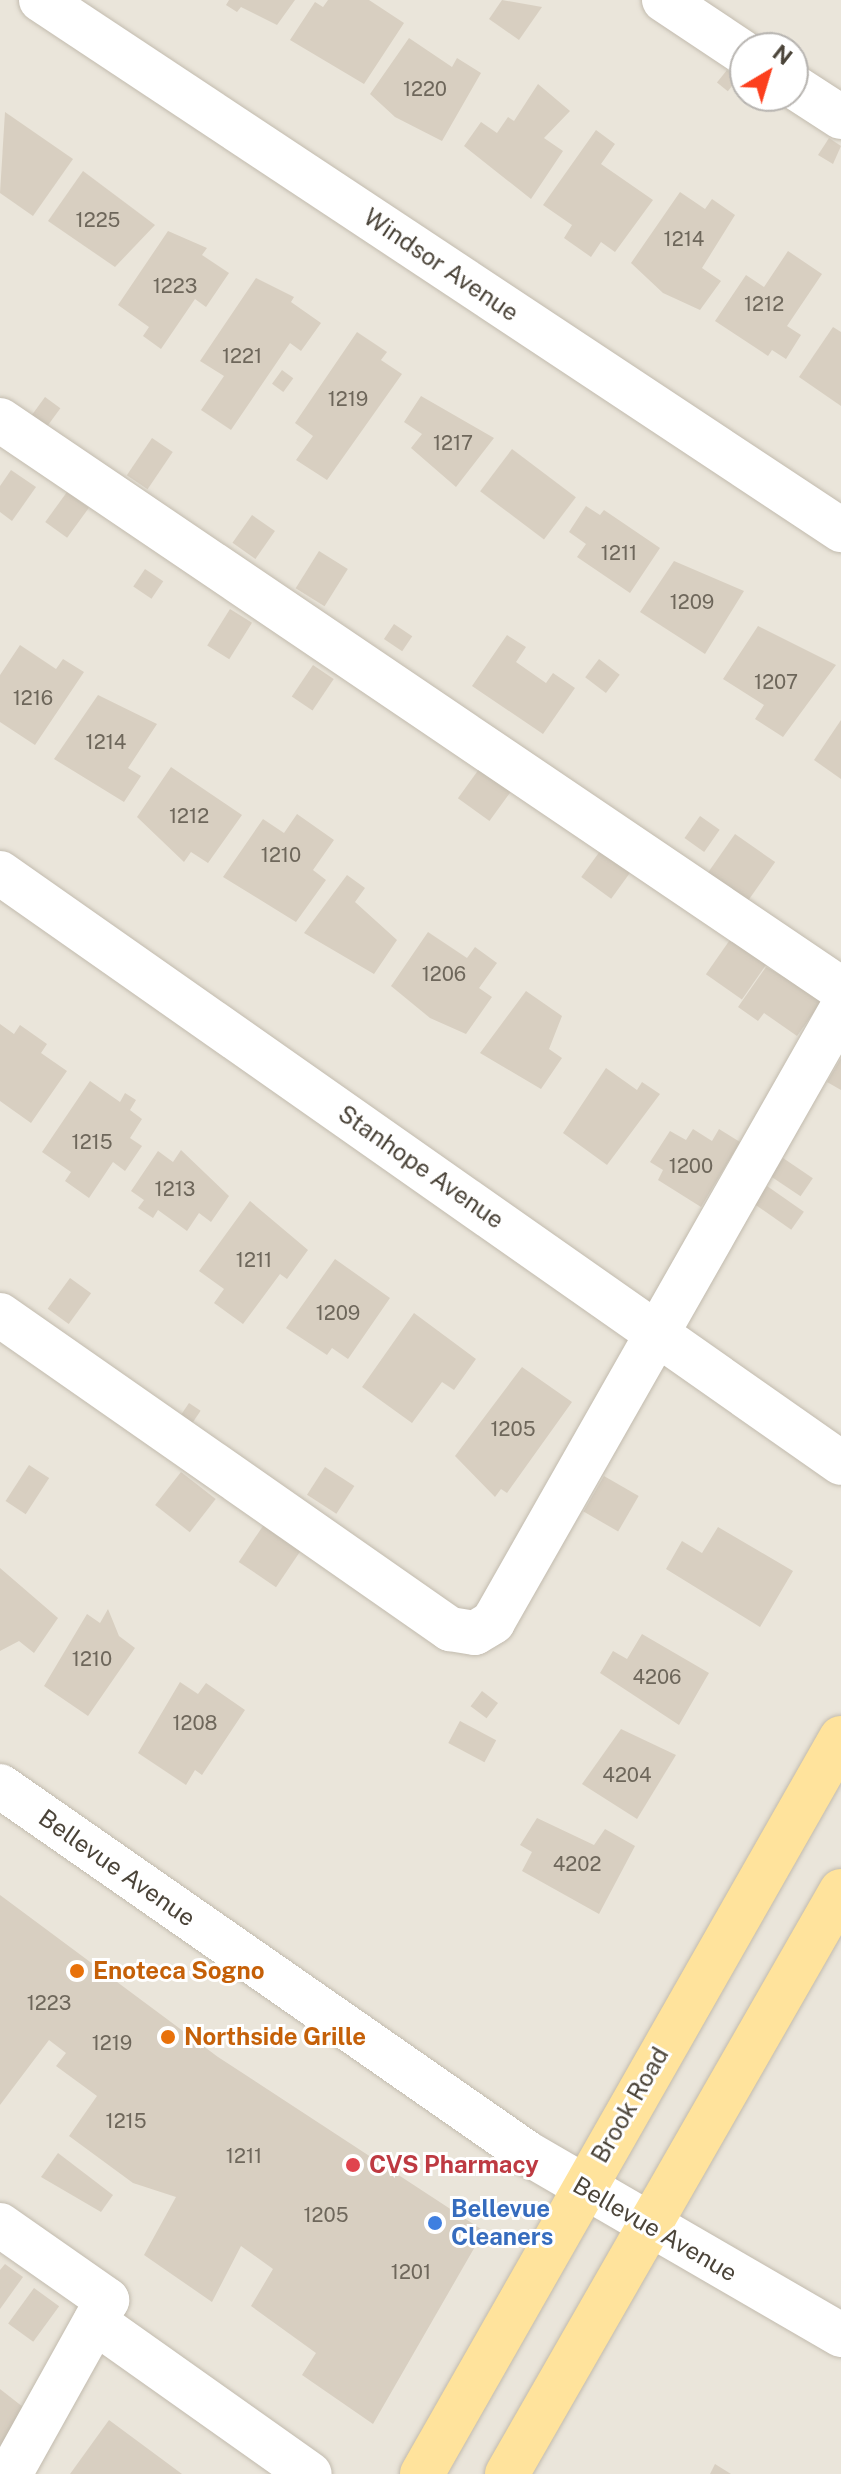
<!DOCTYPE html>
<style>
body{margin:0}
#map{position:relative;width:841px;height:2474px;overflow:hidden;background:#f6f3ec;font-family:"Public Sans",sans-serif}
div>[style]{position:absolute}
.residential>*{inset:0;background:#eae5da}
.building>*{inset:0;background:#d8cfc1;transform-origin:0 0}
.roads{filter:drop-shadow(0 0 2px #c2bbae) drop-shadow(0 0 2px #c2bbae)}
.minor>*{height:44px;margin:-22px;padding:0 22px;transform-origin:22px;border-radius:22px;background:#fff}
.major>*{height:44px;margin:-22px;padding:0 22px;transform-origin:22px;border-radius:22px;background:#ffe39c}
.dots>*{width:22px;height:22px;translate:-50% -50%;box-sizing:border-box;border:4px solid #fff;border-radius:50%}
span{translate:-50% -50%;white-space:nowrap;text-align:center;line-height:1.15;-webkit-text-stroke:6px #fff;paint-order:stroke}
.number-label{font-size:20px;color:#6e675b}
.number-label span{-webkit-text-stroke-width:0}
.street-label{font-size:24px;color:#4b4439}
.food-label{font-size:24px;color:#c56008;font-weight:700}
.left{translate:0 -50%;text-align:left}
.health-label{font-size:24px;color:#be3a42;font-weight:700}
.shop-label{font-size:24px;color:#366cbe;font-weight:700}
.north{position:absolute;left:729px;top:32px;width:80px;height:80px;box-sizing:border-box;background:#fff;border:2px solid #b7b4b0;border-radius:50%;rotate:38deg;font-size:22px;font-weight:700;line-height:32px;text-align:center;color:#4b4439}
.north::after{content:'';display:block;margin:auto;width:28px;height:36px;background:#fc3f1d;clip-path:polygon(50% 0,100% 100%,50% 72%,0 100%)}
</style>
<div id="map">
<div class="residential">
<i style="clip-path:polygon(evenodd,0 0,841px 0,841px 2474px,0 2474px,0 0,745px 48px,793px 48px,793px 96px,745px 96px,745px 48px)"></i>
</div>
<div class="building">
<i style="clip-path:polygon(229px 0,295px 0,277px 25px,241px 7px,237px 12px,226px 5px)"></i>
<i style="clip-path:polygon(328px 0,369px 0,404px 23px,364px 84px,290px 40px,315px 2px,323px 7px)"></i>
<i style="clip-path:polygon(502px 0,542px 7px,519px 40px,489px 19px)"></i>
<i style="clip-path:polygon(775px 35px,789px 46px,788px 48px,766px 48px)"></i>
<i style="clip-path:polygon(409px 38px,452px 67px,457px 58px,481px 73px,442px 141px,395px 117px,370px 94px)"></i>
<i style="left:727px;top:70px;width:14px;height:16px;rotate:39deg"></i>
<i style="clip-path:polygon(538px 84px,570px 111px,544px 138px,563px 151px,531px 199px,464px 146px,481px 122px,497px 133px,508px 117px,514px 121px)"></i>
<i style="clip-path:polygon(5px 112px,73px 159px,33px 216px,0 193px)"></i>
<i style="clip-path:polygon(596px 130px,615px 144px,601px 164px,653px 200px,615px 252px,601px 242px,591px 257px,564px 238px,572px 225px,543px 205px)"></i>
<i style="clip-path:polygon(829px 138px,841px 146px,833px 164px,818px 155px)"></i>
<i style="clip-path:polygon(83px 171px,155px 225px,115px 267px,48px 221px)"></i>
<i style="clip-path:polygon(680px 192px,705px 209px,712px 199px,735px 215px,702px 268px,721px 281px,700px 310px,663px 293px,631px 263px)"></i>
<i style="clip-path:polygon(168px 231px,207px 248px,202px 255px,229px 273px,206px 307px,195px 299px,161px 349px,143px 336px,149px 327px,118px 305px)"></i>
<i style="clip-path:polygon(788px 251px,822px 274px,787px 326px,801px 335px,786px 359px,772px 350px,768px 356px,715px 321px,746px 275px,764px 287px)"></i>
<i style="clip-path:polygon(256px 278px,294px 297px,291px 302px,321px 323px,301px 351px,290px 343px,231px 430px,201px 410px,224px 376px,200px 361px)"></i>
<i style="clip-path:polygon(833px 327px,841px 332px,841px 406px,799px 377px)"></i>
<i style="clip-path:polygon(357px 332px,387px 352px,381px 360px,402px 374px,327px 480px,296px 460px,313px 436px,295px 423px)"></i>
<i style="left:282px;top:370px;width:14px;height:17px;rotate:36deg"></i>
<i style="clip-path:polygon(421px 396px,494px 438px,456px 487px,411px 448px,422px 434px,404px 422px)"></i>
<i style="left:45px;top:397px;width:19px;height:27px;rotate:36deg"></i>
<i style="left:152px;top:438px;width:25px;height:45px;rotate:34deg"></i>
<i style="left:512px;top:449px;width:80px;height:53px;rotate:37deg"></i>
<i style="clip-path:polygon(11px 470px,36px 487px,12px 521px,0 512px,0 486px)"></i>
<i style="left:67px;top:492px;width:27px;height:37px;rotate:36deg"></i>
<i style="clip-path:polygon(586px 506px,600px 515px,604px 510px,660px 548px,630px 593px,577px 557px,586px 544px,569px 532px)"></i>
<i style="left:252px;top:515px;width:28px;height:34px;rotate:35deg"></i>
<i style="left:319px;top:551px;width:34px;height:44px;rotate:32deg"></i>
<i style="clip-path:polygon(674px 561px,744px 591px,705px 654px,640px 612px)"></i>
<i style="left:145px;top:569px;width:22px;height:21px;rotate:34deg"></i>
<i style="left:230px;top:609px;width:26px;height:43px;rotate:32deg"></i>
<i style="left:394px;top:624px;width:22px;height:18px;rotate:34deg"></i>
<i style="clip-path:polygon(758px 626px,836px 665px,783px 737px,755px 719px,764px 705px,723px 679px)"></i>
<i style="clip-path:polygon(507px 635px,526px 647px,516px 662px,546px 683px,553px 673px,575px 688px,543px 734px,472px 686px)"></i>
<i style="clip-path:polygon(20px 645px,56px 669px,63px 659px,84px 672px,35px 745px,0 722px,0 675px)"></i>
<i style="left:599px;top:659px;width:26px;height:23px;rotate:37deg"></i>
<i style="left:313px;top:665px;width:25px;height:38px;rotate:34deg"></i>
<i style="clip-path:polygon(98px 695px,157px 724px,128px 768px,141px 776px,124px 802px,54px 759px)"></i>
<i style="clip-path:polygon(841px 720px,841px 779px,814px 760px)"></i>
<i style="left:482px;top:765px;width:39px;height:41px;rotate:36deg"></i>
<i style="clip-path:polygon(171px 767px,242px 815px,208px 863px,191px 852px,184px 862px,137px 817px)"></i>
<i style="clip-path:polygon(297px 814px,334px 840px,313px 870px,326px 880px,296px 922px,223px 877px,263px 819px,284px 833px)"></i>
<i style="left:700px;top:816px;width:24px;height:27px;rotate:35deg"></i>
<i style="left:735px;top:834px;width:49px;height:50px;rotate:35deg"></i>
<i style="left:603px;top:847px;width:37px;height:37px;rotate:36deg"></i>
<i style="clip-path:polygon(347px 875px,365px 888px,355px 902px,397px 940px,374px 974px,304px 933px)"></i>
<i style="clip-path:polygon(428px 932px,467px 958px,475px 947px,497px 963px,479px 988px,492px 997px,466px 1034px,430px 1018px,391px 986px)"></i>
<i style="left:734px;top:934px;width:44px;height:49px;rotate:35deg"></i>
<i style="clip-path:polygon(766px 967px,824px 998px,797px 1036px,764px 1013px,758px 1021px,738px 1007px)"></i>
<i style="clip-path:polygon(526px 991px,562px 1016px,549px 1049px,562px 1058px,541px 1089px,480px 1053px)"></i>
<i style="clip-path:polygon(0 1024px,14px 1034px,20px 1025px,47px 1044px,41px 1053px,67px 1071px,31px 1123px,0 1101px)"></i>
<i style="clip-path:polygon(841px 1058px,841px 1090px,827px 1082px)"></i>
<i style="clip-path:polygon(606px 1068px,637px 1090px,642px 1082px,660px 1094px,607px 1165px,563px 1133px)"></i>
<i style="clip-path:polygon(90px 1081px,120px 1102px,125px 1093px,136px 1100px,130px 1110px,142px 1119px,130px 1138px,142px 1146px,125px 1171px,113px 1162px,89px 1198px,65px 1181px,71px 1172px,42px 1152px)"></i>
<i style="clip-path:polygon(693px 1129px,712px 1141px,719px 1129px,740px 1142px,701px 1207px,658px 1180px,663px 1170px,650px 1162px,670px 1131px,686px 1140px)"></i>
<i style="clip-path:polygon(181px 1150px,229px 1196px,211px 1222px,199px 1213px,187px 1231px,158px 1210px,153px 1218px,138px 1208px,144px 1200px,131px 1191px,158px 1151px,173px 1162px)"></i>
<i style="left:783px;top:1158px;width:36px;height:22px;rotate:34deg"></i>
<i style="left:767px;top:1186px;width:45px;height:22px;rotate:35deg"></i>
<i style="clip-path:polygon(250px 1201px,308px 1250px,287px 1279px,280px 1274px,243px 1324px,214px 1303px,224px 1289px,199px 1271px)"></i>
<i style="clip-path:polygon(335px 1259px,390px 1298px,348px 1359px,332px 1348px,327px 1355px,286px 1328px)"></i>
<i style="left:70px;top:1278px;width:26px;height:38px;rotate:36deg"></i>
<i style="clip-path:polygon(414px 1313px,476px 1359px,454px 1390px,442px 1382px,412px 1423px,362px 1387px)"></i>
<i style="clip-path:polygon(522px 1367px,572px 1402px,507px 1493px,501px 1489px,495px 1497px,455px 1456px)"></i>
<i style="left:189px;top:1403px;width:14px;height:16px;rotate:34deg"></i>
<i style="left:29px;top:1465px;width:24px;height:43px;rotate:33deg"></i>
<i style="left:325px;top:1467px;width:35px;height:33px;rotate:33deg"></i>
<i style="left:181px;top:1472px;width:44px;height:42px;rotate:38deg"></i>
<i style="left:604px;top:1476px;width:40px;height:41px;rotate:30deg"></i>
<i style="left:265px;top:1523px;width:45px;height:47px;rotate:34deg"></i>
<i style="clip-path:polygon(718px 1527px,793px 1571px,760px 1627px,666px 1569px,682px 1541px,702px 1553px)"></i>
<i style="clip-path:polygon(0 1568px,58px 1618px,34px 1653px,19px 1641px,0 1651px)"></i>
<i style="clip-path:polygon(108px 1609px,119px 1636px,135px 1648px,88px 1716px,44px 1686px,87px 1614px,100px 1623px)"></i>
<i style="clip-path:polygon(642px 1634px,709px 1673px,679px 1725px,600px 1673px,613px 1651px,627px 1659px)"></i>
<i style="clip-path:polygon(180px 1682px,198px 1694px,206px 1683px,245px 1710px,202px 1775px,195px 1770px,186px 1785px,138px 1753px)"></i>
<i style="left:482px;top:1691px;width:20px;height:19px;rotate:37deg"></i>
<i style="left:460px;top:1721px;width:41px;height:25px;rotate:28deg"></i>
<i style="clip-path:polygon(621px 1729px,676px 1755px,637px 1819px,582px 1784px)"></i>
<i style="clip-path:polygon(537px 1818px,594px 1845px,605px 1829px,635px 1846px,599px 1914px,522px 1871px,532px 1852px,520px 1845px)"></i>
<i style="clip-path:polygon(0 1895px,218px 2057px,484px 2231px,373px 2424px,302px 2375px,316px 2353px,251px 2306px,273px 2269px,241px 2246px,212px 2302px,144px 2255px,176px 2197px,133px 2183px,69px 2136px,97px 2096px,56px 2066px,66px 2053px,49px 2040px,0 2105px)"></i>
<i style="clip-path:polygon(58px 2153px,113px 2195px,101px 2212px,41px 2177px)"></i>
<i style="clip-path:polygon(5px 2264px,23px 2277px,0 2309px,0 2270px)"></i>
<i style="left:34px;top:2288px;width:31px;height:44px;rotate:36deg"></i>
<i style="clip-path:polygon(0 2389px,23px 2407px,0 2456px)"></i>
<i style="clip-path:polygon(109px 2420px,182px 2474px,70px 2474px)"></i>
<i style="clip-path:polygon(715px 2464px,731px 2474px,710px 2474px)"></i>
</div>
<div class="roads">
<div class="minor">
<i style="left:41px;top:0;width:960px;rotate:33.52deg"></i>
<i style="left:664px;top:0;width:97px;rotate:33.7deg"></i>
<i style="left:793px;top:86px;width:57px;rotate:32.9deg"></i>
<i style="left:0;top:420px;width:1015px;rotate:34.08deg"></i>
<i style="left:0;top:873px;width:1027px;rotate:35.05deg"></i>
<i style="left:0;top:1315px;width:549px;rotate:34.91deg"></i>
<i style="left:450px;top:1629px;width:25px;rotate:9deg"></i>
<i style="left:475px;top:1633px;width:21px;rotate:-31deg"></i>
<i style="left:493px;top:1622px;width:704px;rotate:-60.38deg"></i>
<i style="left:0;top:1786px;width:642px;rotate:34.85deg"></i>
<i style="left:527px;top:2153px;width:363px;rotate:30.1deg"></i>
<i style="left:0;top:2225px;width:131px;rotate:35deg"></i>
<i style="left:107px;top:2300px;width:199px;rotate:119.1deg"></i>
<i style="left:95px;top:2322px;width:263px;rotate:35.3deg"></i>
</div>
<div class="major">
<i style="left:422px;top:2474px;width:847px;rotate:-60.35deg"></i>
<i style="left:507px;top:2474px;width:672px;rotate:-60.19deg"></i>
</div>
</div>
<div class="dots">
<i style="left:77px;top:1971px;background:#e8710a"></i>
<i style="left:168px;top:2037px;background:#e8710a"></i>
<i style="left:353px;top:2165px;background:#e0444e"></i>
<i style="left:435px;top:2223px;background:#3f7fe0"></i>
</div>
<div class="number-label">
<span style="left:425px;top:89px">1220</span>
<span style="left:98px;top:220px">1225</span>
<span style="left:684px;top:239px">1214</span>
<span style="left:175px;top:286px">1223</span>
<span style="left:764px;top:304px">1212</span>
<span style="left:242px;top:356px">1221</span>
<span style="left:348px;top:399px">1219</span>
<span style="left:453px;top:443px">1217</span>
<span style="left:619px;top:553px">1211</span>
<span style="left:692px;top:602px">1209</span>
<span style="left:776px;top:682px">1207</span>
<span style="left:33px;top:698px">1216</span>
<span style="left:106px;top:742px">1214</span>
<span style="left:189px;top:816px">1212</span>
<span style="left:281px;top:855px">1210</span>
<span style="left:444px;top:974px">1206</span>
<span style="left:92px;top:1142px">1215</span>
<span style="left:691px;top:1166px">1200</span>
<span style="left:175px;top:1189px">1213</span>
<span style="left:254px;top:1260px">1211</span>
<span style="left:338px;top:1313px">1209</span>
<span style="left:513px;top:1429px">1205</span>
<span style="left:92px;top:1659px">1210</span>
<span style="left:657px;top:1677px">4206</span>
<span style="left:195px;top:1723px">1208</span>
<span style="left:627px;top:1775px">4204</span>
<span style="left:577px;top:1864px">4202</span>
<span style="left:49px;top:2003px">1223</span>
<span style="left:112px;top:2043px">1219</span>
<span style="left:126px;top:2121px">1215</span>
<span style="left:244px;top:2156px">1211</span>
<span style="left:326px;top:2215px">1205</span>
<span style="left:411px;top:2272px">1201</span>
</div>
<div class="street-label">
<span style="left:441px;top:265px;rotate:34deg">Windsor Avenue</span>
<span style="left:421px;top:1167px;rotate:35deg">Stanhope Avenue</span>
<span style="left:117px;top:1868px;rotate:35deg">Bellevue Avenue</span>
<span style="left:630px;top:2105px;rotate:-60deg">Brook Road</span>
<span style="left:655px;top:2229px;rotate:30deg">Bellevue Avenue</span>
</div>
<div class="food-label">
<span class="left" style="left:93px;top:1971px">Enoteca Sogno</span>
<span class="left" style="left:184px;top:2037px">Northside Grille</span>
</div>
<div class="health-label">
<span class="left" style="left:369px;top:2165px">CVS Pharmacy</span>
</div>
<div class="shop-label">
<span class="left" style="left:451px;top:2223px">Bellevue<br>Cleaners</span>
</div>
<div class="north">N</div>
</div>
